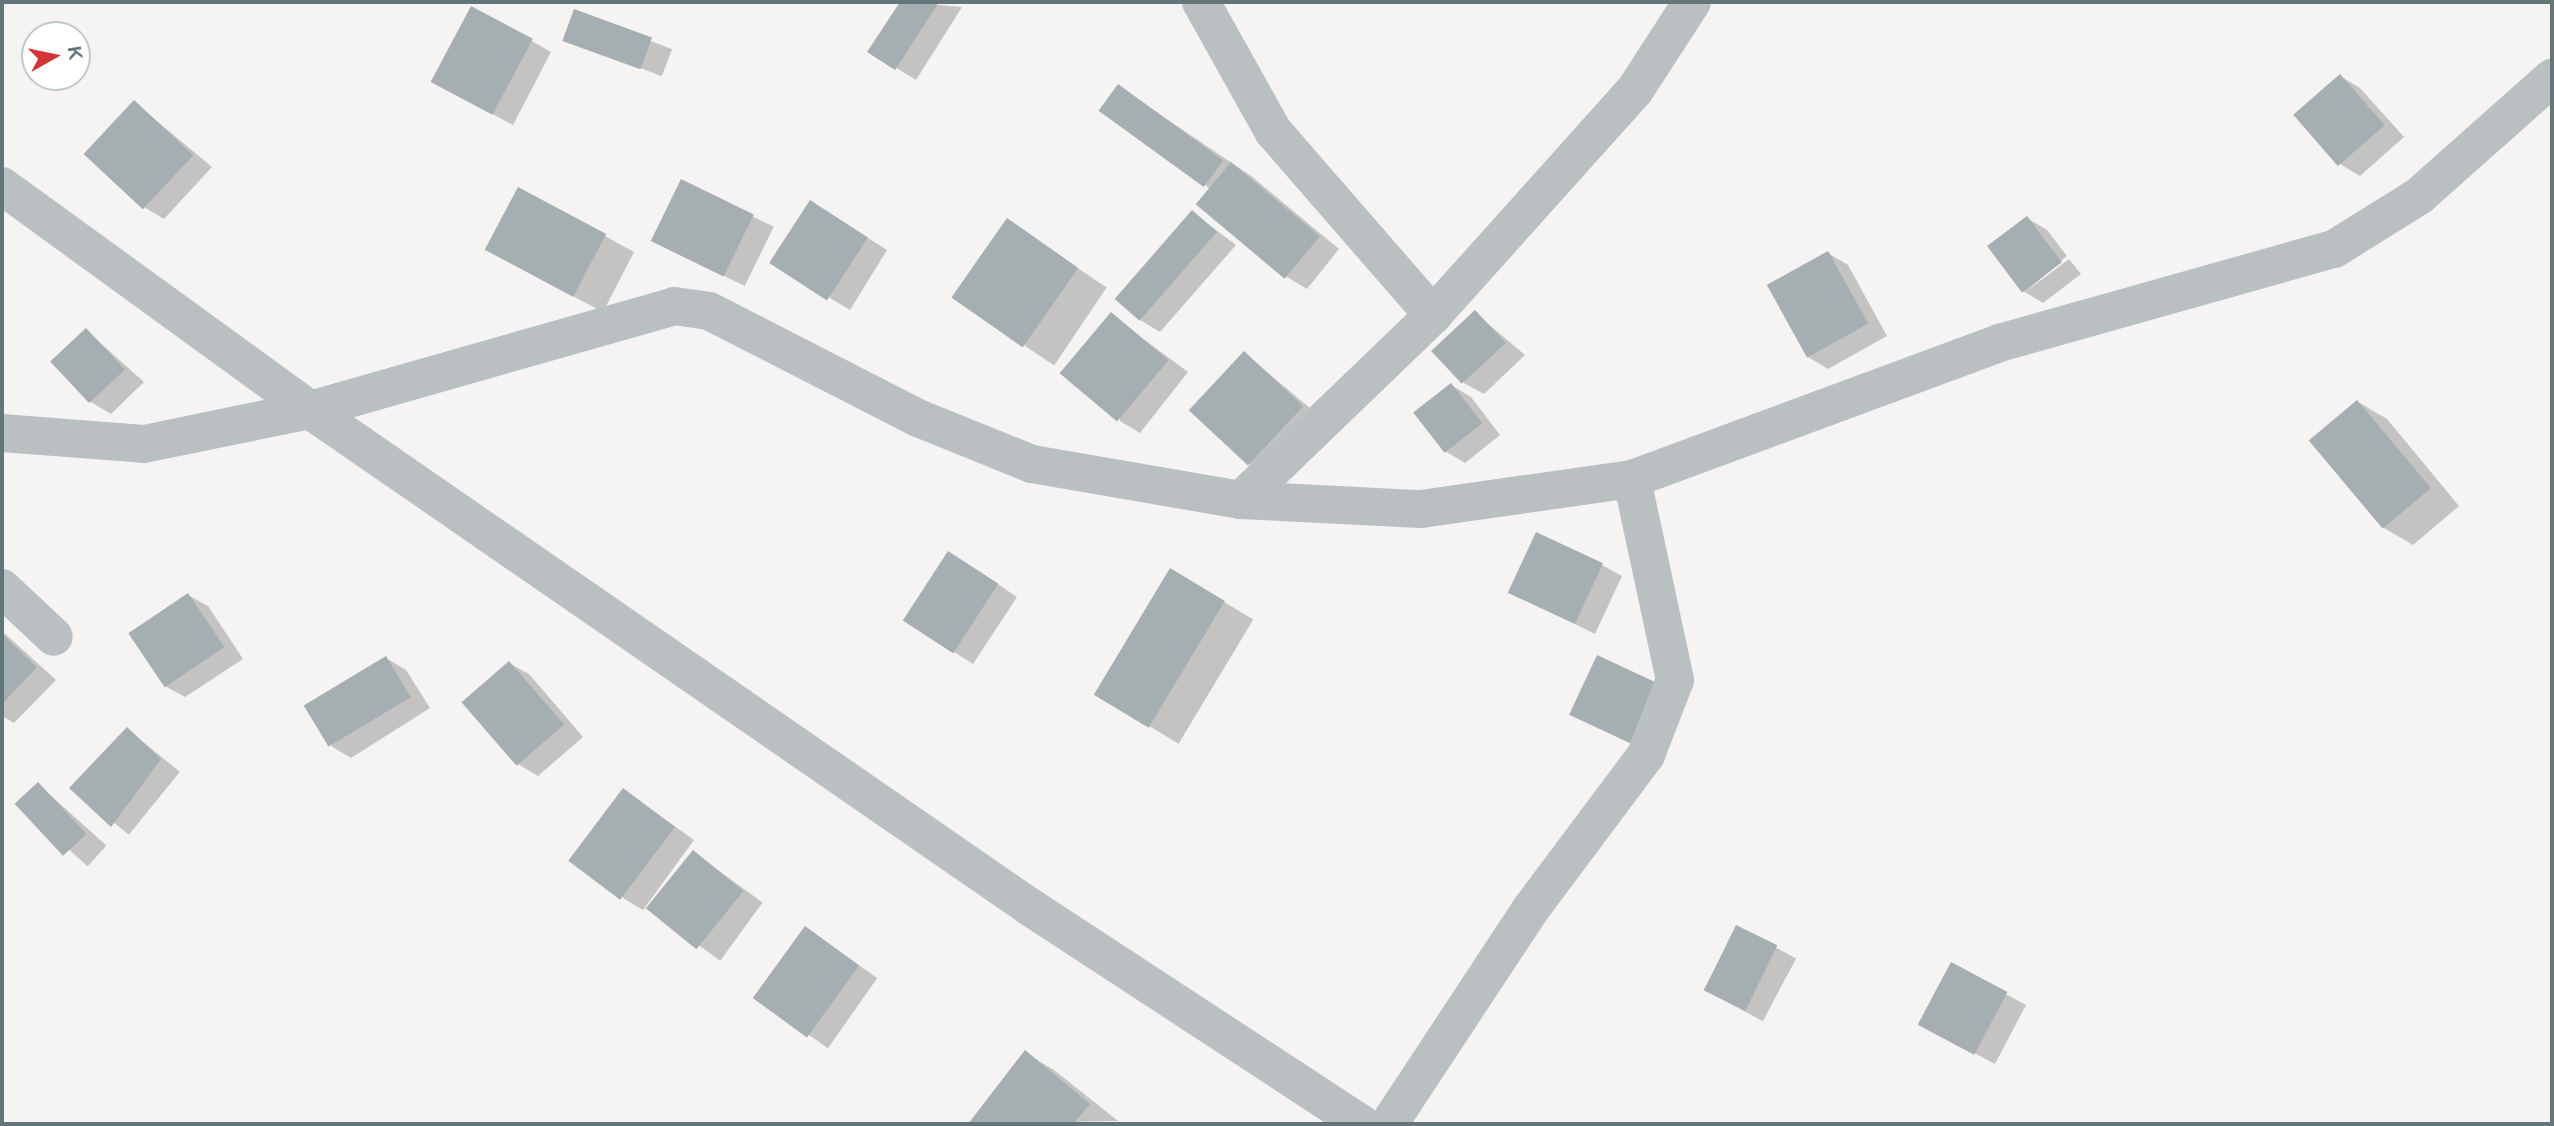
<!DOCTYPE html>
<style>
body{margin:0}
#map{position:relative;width:2554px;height:1126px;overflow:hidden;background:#f5f4f2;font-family:Arial,sans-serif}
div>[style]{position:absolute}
.shadow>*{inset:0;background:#0003;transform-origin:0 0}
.building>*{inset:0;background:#a5aeb1;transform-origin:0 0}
.minor>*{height:38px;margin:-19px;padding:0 19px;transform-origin:19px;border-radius:19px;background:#bac0c2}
.tertiary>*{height:38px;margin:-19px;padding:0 19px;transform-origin:19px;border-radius:19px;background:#bac0c2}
span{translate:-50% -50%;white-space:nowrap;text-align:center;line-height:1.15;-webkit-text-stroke:7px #fff;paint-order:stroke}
.frame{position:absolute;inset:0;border:4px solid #63767a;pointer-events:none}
.north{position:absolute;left:21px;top:21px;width:70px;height:70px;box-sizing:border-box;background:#fff;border:2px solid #c1c8ca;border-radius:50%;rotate:81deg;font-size:19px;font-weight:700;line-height:28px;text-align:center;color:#63767a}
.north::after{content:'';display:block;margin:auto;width:24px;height:32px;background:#d23535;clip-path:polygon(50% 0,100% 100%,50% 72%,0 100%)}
</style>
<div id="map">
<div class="shadow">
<i style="clip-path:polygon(902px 2px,962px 7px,916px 80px,870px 52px)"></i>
<i style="left:575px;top:12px;width:104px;height:29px;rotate:21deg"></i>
<i style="clip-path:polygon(532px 41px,551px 52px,513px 125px,452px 92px)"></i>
<i style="clip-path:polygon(2340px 76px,2360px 88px,2404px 137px,2360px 176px,2340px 164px)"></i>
<i style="clip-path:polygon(1118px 86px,1251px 176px,1339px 249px,1307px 289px,1287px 277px)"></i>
<i style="clip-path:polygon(134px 102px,212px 167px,164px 219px,144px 207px)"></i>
<i style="left:682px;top:182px;width:102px;height:66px;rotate:26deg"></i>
<i style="clip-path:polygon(1192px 212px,1236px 245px,1160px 332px,1140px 320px)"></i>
<i style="clip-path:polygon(830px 214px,887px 250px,850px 310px,830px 298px)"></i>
<i style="clip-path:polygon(2027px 218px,2047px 230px,2067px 256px,2028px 290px,2069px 259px,2081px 274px,2043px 303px,2023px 291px)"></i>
<i style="left:1008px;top:221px;width:119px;height:94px;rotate:34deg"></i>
<i style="clip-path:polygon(605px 236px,634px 252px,603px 312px,516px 266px)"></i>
<i style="clip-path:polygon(1828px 253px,1848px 265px,1887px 336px,1828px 369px,1808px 357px)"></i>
<i style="clip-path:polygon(1475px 313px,1525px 355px,1484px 394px,1464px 383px)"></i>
<i style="clip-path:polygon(1111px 315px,1188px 372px,1140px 433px,1120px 421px)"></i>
<i style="clip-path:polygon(86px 330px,144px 382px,111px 414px,91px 402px)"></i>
<i style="clip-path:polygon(1244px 353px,1322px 418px,1269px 475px,1249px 464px)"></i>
<i style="clip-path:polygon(1451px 385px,1471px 397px,1500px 435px,1465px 463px,1445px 451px)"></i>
<i style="clip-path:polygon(2358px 402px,2387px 419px,2459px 506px,2413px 545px,2384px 528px)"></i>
<i style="clip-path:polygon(968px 564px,1017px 597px,973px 664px,954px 652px)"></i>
<i style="clip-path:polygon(1602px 565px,1622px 576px,1595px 634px,1511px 592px)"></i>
<i style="left:1171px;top:570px;width:96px;height:145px;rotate:31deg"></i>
<i style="clip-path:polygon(188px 595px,208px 606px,243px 659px,185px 697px,165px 686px)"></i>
<i style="clip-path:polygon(2px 631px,56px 680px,14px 723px,2px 716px)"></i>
<i style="clip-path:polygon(386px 658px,406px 670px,430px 708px,351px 758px,331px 746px)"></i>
<i style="clip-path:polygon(509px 663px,529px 674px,583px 737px,538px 776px,518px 764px)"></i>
<i style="left:127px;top:729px;width:68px;height:81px;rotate:39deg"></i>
<i style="left:38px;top:784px;width:92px;height:28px;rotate:42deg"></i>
<i style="clip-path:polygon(624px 790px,694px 840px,643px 910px,623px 898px)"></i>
<i style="left:693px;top:852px;width:86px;height:72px;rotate:36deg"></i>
<i style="left:1737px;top:927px;width:67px;height:71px;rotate:28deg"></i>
<i style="left:806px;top:928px;width:87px;height:86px;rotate:35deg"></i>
<i style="clip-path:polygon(1952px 965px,2026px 1005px,1995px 1064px,1940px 1035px)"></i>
<i style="clip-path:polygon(1025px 1053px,1054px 1070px,1118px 1121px,971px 1124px)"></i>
</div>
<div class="building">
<i style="clip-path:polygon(900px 2px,939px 2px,895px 70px,867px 52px)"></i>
<i style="left:471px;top:6px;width:70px;height:86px;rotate:28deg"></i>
<i style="left:574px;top:9px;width:83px;height:34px;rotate:20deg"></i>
<i style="left:2340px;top:74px;width:68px;height:62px;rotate:49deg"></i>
<i style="left:1118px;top:84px;width:130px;height:33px;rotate:36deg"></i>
<i style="left:134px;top:100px;width:81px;height:74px;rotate:43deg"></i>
<i style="left:1231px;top:162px;width:116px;height:55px;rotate:40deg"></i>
<i style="left:681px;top:179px;width:81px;height:69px;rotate:26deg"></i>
<i style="left:518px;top:187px;width:100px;height:71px;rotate:28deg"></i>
<i style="left:810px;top:200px;width:69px;height:75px;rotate:33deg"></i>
<i style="left:1192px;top:210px;width:33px;height:118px;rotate:41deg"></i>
<i style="left:2027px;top:216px;width:58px;height:50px;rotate:53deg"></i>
<i style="left:1007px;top:218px;width:87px;height:97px;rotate:35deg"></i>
<i style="left:1828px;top:251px;width:83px;height:70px;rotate:61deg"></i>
<i style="left:1475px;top:310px;width:45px;height:60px;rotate:47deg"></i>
<i style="left:1111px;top:312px;width:75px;height:80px;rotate:40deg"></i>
<i style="left:86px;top:328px;width:57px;height:49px;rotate:47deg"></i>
<i style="left:1244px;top:351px;width:81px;height:81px;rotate:43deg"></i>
<i style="left:1451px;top:383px;width:51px;height:48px;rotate:52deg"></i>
<i style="left:2357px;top:400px;width:115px;height:63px;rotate:50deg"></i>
<i style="left:1536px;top:532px;width:74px;height:67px;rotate:25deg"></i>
<i style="left:948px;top:551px;width:60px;height:83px;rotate:33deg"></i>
<i style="left:1170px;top:568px;width:64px;height:148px;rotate:31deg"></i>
<i style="left:188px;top:593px;width:65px;height:72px;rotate:56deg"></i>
<i style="clip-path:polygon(2px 634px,37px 667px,2px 704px)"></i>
<i style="left:1597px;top:655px;width:77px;height:66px;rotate:25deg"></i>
<i style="left:386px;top:656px;width:48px;height:96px;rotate:59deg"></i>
<i style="left:509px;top:661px;width:84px;height:63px;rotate:49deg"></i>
<i style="clip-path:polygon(127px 727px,161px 759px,111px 827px,69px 788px)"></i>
<i style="left:38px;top:782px;width:71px;height:32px;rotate:47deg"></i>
<i style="left:623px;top:788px;width:65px;height:91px;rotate:37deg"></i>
<i style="left:693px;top:850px;width:65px;height:75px;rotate:39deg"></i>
<i style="left:1736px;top:925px;width:46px;height:73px;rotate:26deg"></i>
<i style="left:805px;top:926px;width:67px;height:89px;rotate:36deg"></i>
<i style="left:1951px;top:962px;width:64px;height:71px;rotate:28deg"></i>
<i style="clip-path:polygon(1025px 1050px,1090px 1104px,1073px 1124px,968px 1124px)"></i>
</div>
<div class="minor">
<i style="left:1201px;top:2px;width:148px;rotate:60.8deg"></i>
<i style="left:1273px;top:131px;width:244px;rotate:49deg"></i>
<i style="left:2px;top:433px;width:142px;rotate:4.4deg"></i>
<i style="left:144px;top:444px;width:169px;rotate:-11.6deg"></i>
<i style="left:310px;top:410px;width:379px;rotate:-15.9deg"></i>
<i style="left:674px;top:306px;width:35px;rotate:8deg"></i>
<i style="left:709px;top:311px;width:235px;rotate:27.1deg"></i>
<i style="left:918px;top:418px;width:123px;rotate:22deg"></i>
<i style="left:1032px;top:464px;width:212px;rotate:9.8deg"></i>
<i style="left:1241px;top:500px;width:180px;rotate:2.9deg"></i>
<i style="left:1421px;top:509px;width:213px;rotate:-8.1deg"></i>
<i style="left:1632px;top:479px;width:391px;rotate:-20.3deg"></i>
<i style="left:1999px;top:343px;width:348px;rotate:-15.7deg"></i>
<i style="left:2334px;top:249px;width:100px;rotate:-31.9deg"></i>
<i style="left:2419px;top:196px;width:178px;rotate:-41.6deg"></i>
<i style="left:1241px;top:500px;width:267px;rotate:-43.9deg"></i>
<i style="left:1433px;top:315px;width:302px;rotate:-48.1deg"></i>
<i style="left:1635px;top:90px;width:105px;rotate:-57.1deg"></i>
<i style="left:2px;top:588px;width:71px;rotate:43.3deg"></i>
<i style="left:1389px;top:1124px;width:256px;rotate:-56.6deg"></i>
<i style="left:1530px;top:910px;width:194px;rotate:-53.2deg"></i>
<i style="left:1646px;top:755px;width:80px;rotate:-68.9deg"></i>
<i style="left:1675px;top:680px;width:206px;rotate:-102.1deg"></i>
</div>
<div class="tertiary">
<i style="left:2px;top:186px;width:381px;rotate:36deg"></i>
<i style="left:310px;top:410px;width:875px;rotate:34.62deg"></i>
<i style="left:1030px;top:907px;width:397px;rotate:33.2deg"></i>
</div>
<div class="frame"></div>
<div class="north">K</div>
</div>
